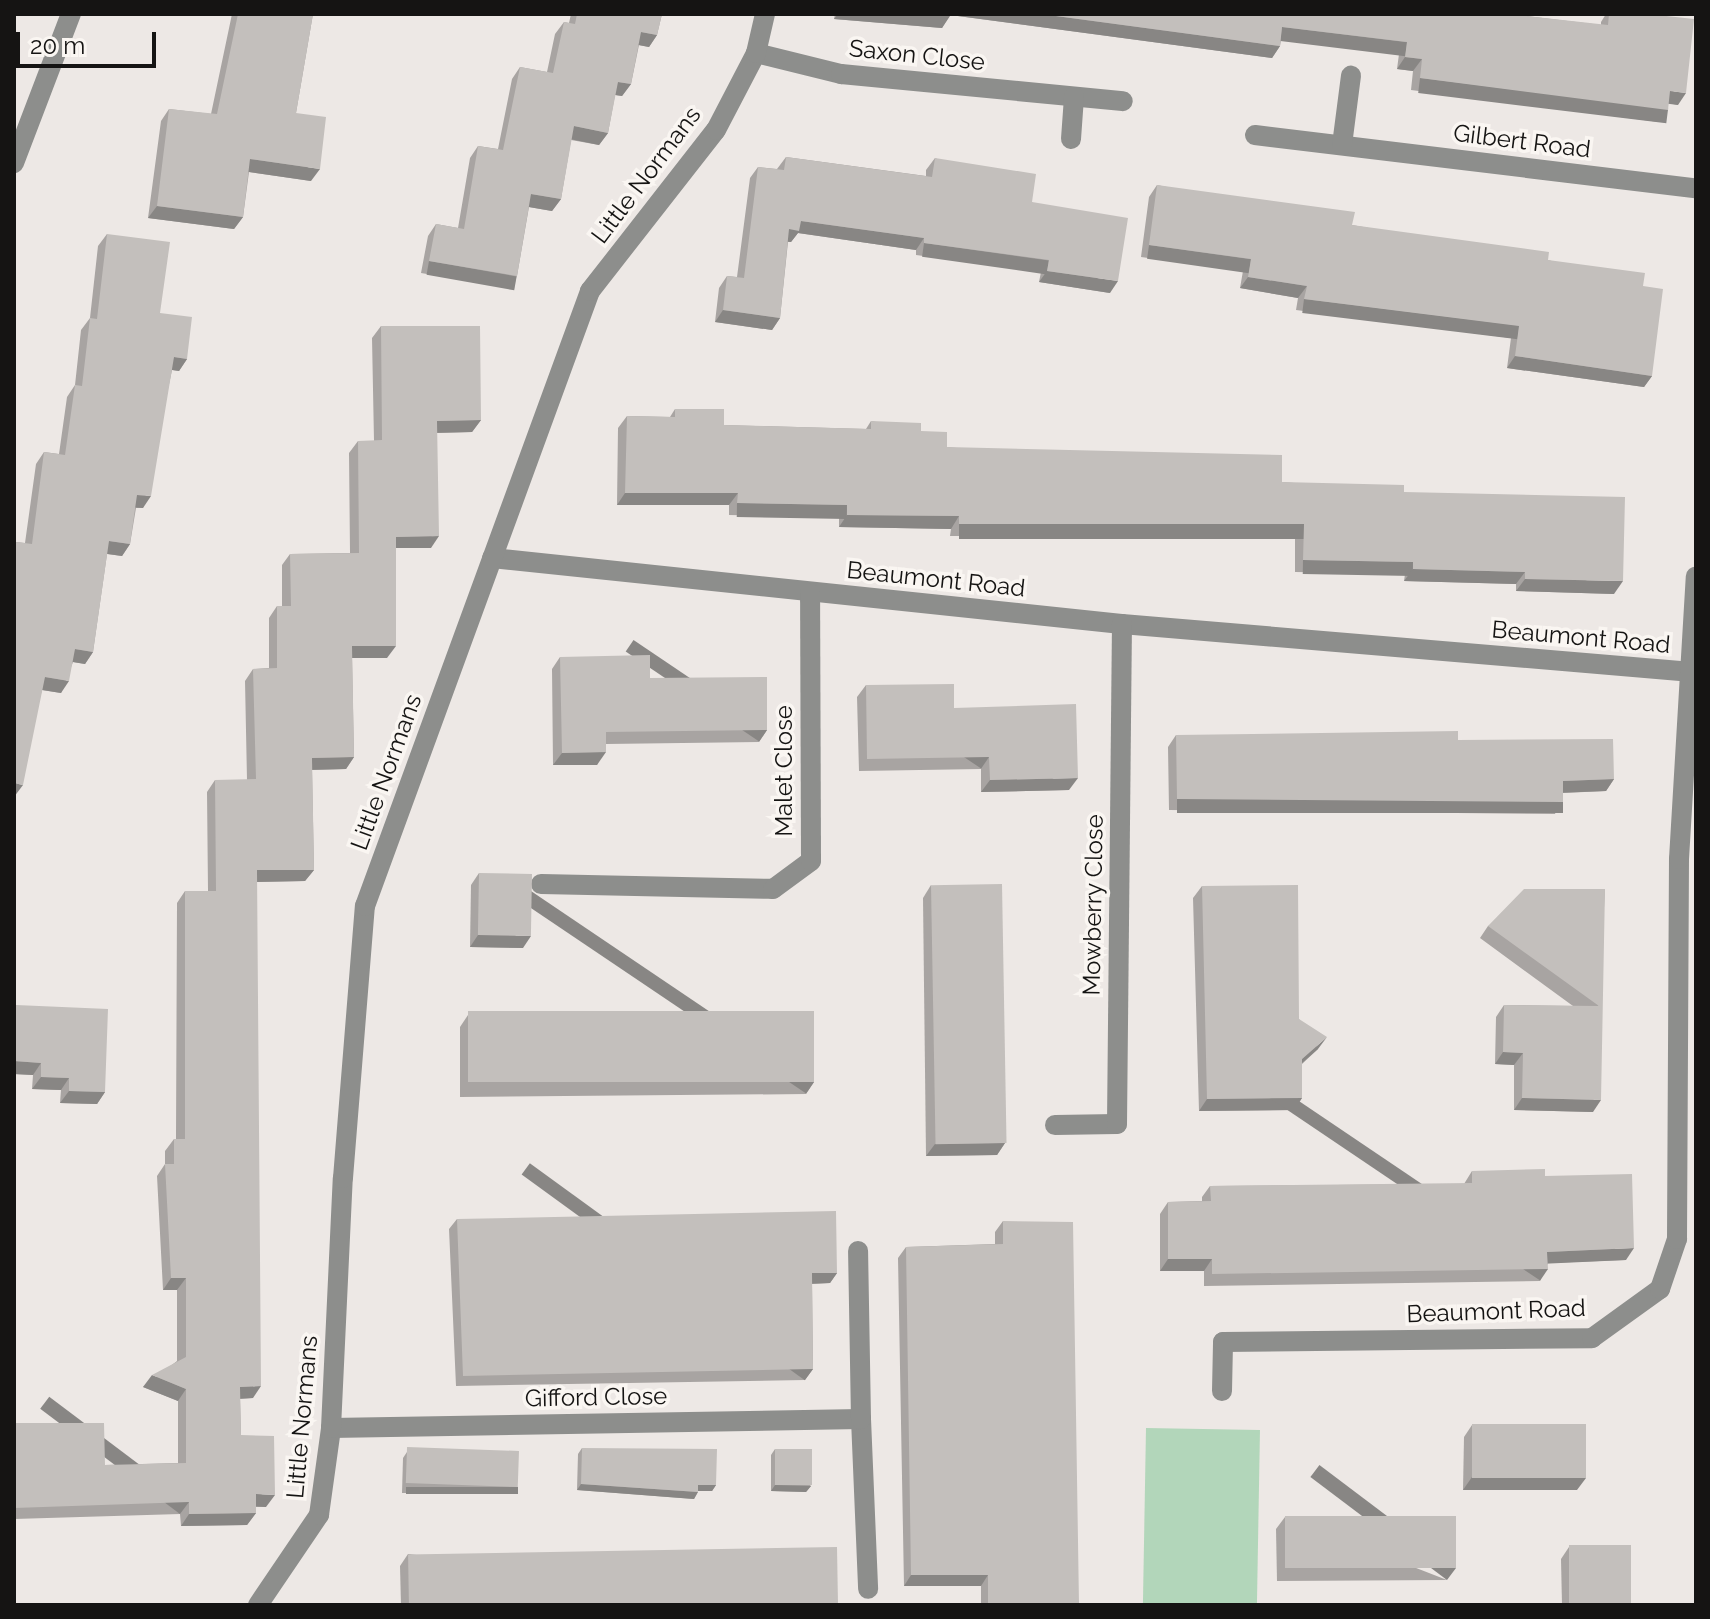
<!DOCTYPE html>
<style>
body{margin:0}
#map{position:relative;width:1710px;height:1619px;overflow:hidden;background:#ede8e5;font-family:Raleway,sans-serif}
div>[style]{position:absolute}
.green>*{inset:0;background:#b2d6ba;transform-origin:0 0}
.minor>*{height:20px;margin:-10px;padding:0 10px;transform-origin:10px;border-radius:10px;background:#8d8e8c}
.tertiary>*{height:20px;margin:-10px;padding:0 10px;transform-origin:10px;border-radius:10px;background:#8d8e8c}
.wall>*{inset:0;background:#a8a4a2}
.shaded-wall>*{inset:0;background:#888684;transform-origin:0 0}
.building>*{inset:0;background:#c3bfbc;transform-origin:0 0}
span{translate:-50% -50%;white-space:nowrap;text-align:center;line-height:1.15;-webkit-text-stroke:7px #faf6f2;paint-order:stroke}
.street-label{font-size:24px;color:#151413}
.frame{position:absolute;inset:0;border:16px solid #151413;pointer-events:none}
.scale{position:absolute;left:16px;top:32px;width:140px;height:36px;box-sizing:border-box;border:4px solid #151413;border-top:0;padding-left:10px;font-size:24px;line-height:28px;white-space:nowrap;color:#151413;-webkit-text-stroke:6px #faf6f2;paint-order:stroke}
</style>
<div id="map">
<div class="green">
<i style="left:1146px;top:1428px;width:114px;height:177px;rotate:1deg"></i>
</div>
<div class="minor">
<i style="left:756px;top:53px;width:88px;rotate:13.9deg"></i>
<i style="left:841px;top:74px;width:283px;rotate:5.5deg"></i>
<i style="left:1255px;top:135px;width:444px;rotate:6.9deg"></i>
<i style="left:1071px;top:139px;width:42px;rotate:-85.9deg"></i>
<i style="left:1342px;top:145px;width:70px;rotate:-82.6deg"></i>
<i style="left:492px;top:558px;width:633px;rotate:5.98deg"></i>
<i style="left:1122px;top:624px;width:572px;rotate:4.81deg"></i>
<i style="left:541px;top:884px;width:232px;rotate:1.2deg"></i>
<i style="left:773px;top:889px;width:47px;rotate:-36.4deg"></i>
<i style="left:811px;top:861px;width:268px;rotate:-90.2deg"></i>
<i style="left:1055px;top:1125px;width:62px;rotate:-0.9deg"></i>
<i style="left:1117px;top:1124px;width:500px;rotate:-89.43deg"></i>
<i style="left:1222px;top:1391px;width:49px;rotate:-88.8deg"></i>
<i style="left:1223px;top:1342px;width:369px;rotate:-0.6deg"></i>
<i style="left:1592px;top:1338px;width:84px;rotate:-35.8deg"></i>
<i style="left:1660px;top:1289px;width:53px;rotate:-71.2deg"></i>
<i style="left:1677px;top:1239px;width:380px;rotate:-89.7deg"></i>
<i style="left:1679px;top:859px;width:283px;rotate:-86.6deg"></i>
<i style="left:861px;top:1419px;width:170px;rotate:87.6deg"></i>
<i style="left:331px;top:1428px;width:530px;rotate:-0.97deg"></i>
<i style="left:861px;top:1419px;width:168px;rotate:-91deg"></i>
<i style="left:258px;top:1605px;width:109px;rotate:-55.9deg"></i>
<i style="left:319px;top:1515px;width:88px;rotate:-82.1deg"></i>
<i style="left:331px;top:1428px;width:250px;rotate:-87.3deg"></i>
<i style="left:343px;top:1178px;width:273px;rotate:-85.4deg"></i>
<i style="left:365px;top:906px;width:655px;rotate:-69.9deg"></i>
<i style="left:590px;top:291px;width:204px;rotate:-52deg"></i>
<i style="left:716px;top:130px;width:87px;rotate:-62.5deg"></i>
<i style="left:756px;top:53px;width:40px;rotate:-77deg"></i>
</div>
<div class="tertiary">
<i style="left:14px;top:163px;width:160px;rotate:-69.1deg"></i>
</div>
<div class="wall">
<i style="clip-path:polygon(232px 14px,313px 14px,296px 113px,311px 181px,249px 172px,243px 217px,234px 229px,148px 218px,161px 121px,169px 109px,211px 114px)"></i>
<i style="clip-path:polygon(571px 14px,662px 14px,657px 35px,649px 47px,639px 45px,631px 84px,622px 96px,615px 95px,608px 133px,599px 145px,571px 140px,561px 199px,552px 211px,529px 207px,517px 276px,509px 288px,421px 273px,428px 236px,436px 224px,458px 228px,470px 158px,478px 146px,498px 149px,512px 79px,520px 67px,547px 72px,555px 34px,564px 22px,569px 23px)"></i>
<i style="clip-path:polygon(835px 14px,1509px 14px,1601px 25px,1601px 22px,1606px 14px,1648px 14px,1678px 105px,1668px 103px,1668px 110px,1659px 122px,1411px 90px,1413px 71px,1397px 69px,1399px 54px,1281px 40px,1280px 46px,1272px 58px,950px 15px,942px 28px,834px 19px)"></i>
<i style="clip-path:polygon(786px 157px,926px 176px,926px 170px,935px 158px,1032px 202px,1110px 293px,1039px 282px,1041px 272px,916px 255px,916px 250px,798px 233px,791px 242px,788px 242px,780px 318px,772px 330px,715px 322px,719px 288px,727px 276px,737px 277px,750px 178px,758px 167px,777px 169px)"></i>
<i style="clip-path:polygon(1157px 185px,1352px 225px,1548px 260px,1643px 286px,1652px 376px,1644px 387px,1507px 368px,1511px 338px,1296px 310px,1298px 298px,1240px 288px,1243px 271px,1141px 257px,1149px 197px)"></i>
<i style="clip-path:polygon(107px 234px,160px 313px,187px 359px,179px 371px,172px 370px,143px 508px,136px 508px,130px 544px,122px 556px,107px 554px,93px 652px,85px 664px,73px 662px,61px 693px,42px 690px,14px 797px,14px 545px,16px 542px,25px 543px,36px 464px,44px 452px,59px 454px,67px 397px,75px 385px,81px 330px,90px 318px,98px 246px)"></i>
<i style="clip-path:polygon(381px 326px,481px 420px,472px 432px,437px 433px,431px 548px,396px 548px,387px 658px,352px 658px,354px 757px,346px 769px,312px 770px,314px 870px,305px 881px,257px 882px,253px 1398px,240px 1399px,241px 1435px,266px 1507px,256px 1507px,256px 1513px,247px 1525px,181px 1526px,180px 1514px,14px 1519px,14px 1423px,105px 1465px,178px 1463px,178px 1401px,143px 1387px,177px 1361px,177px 1290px,163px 1290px,157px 1176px,165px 1164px,165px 1151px,174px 1139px,176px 1139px,177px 903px,185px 891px,208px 891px,207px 792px,215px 780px,247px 780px,245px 681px,253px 669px,269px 668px,269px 618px,277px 606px,282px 606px,282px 565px,290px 554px,350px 553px,349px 453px,358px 441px,374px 441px,372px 338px)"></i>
<i style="clip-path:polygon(675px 409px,724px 425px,866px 429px,871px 421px,921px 431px,947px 447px,1282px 482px,1404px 492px,1614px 594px,1516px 591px,1516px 584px,1404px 581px,1405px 574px,1295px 572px,1295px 536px,950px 536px,951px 529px,839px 527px,839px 517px,729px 515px,729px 505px,617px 505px,618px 428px,627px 416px,670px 417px)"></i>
<i style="clip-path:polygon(560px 657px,650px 678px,767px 730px,759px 742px,606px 744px,597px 765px,553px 765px,552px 669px)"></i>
<i style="clip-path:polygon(866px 685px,954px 708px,1069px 790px,981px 792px,981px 769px,859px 771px,857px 697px)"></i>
<i style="clip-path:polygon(1176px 735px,1458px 740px,1614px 779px,1606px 791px,1563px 793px,1555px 814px,1169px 810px,1168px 747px)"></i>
<i style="clip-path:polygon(479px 873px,523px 948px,470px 947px,471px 885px)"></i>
<i style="clip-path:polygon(931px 885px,1005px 1143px,997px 1155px,926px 1156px,923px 898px)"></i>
<i style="clip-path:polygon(1202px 886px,1299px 1019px,1318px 1049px,1302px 1064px,1302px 1098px,1294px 1110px,1199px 1111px,1193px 898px)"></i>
<i style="clip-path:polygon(1605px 889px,1593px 1112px,1514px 1110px,1514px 1065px,1495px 1064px,1496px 1017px,1504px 1005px,1573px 1006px,1480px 938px,1488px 926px)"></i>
<i style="clip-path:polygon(16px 1005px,105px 1092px,97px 1104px,60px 1103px,61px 1090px,32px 1089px,33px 1075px,14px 1074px,14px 1008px)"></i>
<i style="clip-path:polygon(468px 1015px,814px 1082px,806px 1094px,460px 1097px,460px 1027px)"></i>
<i style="clip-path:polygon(1472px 1171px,1545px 1176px,1626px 1260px,1548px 1263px,1540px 1281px,1204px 1286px,1204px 1271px,1160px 1271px,1160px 1214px,1168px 1202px,1202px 1201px,1202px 1197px,1210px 1186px,1464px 1184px)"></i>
<i style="clip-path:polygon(457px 1219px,837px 1273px,830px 1283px,812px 1284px,813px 1369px,805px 1380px,456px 1386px,449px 1229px)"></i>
<i style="clip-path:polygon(1003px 1221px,1079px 1605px,981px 1605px,981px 1586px,904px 1586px,898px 1258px,906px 1247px,995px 1244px,995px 1232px)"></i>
<i style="clip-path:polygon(1472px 1425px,1577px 1490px,1463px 1490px,1464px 1437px)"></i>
<i style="clip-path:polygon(582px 1448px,716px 1485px,712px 1491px,698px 1491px,694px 1499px,577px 1490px,578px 1454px)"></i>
<i style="clip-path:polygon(775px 1449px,811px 1486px,806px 1492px,771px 1491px,771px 1455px)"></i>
<i style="clip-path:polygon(407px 1452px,518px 1487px,514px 1493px,402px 1493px,403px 1458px)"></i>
<i style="clip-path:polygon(1285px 1517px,1447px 1580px,1277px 1581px,1276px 1529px)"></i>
<i style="clip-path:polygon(1569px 1547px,1631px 1605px,1562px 1605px,1561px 1559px)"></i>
<i style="clip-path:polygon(408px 1554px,838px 1605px,401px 1605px,400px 1566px)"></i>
</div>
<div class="shaded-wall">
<i style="clip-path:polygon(838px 14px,926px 14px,950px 16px,942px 28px,834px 19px)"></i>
<i style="clip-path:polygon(943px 14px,1041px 14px,1280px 46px,1272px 58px)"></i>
<i style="left:1282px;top:27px;width:126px;height:14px;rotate:7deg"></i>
<i style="clip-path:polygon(641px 32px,657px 35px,649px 47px,633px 44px)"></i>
<i style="clip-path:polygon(1405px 57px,1422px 59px,1413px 71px,1397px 69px)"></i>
<i style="left:1420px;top:78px;width:250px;height:15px;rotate:7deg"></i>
<i style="clip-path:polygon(618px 82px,631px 84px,622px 96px,609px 94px)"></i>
<i style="clip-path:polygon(1670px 91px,1686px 93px,1678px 105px,1662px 103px)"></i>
<i style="clip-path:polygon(574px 126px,608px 133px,599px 145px,565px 138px)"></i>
<i style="clip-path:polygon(250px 159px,320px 169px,311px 181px,242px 171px)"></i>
<i style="clip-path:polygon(531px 194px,561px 199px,552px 211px,523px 206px)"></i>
<i style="clip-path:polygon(157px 206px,243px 217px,234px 229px,148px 218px)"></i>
<i style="clip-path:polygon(801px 221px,924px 238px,916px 250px,798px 233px,791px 242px,781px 241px,789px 229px)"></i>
<i style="left:924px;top:243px;width:126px;height:14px;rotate:8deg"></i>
<i style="left:1149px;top:245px;width:103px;height:14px;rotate:8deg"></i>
<i style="left:429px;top:261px;width:89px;height:14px;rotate:10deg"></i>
<i style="clip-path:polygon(1047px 271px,1118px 281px,1110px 293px,1039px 282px)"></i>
<i style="clip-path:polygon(1248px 277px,1307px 286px,1298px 298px,1240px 288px)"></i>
<i style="left:1304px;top:299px;width:217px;height:14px;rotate:7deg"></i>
<i style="clip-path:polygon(723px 310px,780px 318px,772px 330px,715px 322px)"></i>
<i style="clip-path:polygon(1515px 356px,1652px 376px,1644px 387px,1507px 368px)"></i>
<i style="clip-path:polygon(174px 357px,187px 359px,179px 371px,166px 369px)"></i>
<i style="clip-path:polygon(481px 420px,472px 432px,429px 433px,437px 421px)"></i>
<i style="clip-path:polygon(625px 493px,738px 493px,729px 505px,617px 505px)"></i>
<i style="clip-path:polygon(137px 495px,151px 496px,143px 508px,129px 507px)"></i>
<i style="left:737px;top:503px;width:110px;height:14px;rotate:1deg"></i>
<i style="clip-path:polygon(847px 515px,959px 516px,951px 529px,839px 527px)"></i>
<i style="left:959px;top:524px;width:345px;height:15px"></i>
<i style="clip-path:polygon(439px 536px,431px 548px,388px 548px,396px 537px)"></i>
<i style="clip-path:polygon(109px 541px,130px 544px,122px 556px,101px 553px)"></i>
<i style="left:1303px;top:560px;width:110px;height:14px;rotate:1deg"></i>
<i style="clip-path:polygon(1413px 569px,1525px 572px,1516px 584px,1404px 581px)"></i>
<i style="clip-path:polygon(1525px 579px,1623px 581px,1614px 594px,1516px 591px)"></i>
<i style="clip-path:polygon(352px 646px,396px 646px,387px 658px,343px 658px)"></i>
<i style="clip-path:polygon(75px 649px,93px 652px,85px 664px,67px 661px)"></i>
<i style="clip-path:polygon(45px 677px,69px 681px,61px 693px,36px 689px)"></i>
<i style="left:767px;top:730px;width:14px;height:161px;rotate:124deg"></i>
<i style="clip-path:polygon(606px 752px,597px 765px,553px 765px,562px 753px)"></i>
<i style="clip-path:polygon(354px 757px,346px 769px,304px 770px,312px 758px)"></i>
<i style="left:989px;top:757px;width:14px;height:122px;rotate:124deg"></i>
<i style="clip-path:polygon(1078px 778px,1069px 790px,981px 792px,990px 780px)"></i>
<i style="clip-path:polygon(1614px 779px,1606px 791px,1555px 793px,1563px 781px)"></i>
<i style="clip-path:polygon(14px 783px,23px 785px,14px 797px)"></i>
<i style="left:1177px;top:799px;width:386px;height:14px"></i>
<i style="clip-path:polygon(257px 870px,314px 870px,305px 881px,249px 882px)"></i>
<i style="clip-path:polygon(478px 935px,531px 936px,523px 948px,470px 947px)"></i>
<i style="clip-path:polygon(1327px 1037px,1318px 1049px,1293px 1071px,1302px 1059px)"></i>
<i style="clip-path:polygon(1503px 1052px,1523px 1053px,1514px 1065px,1495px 1064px)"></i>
<i style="clip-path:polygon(14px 1061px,41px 1063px,33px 1075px,14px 1074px)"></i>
<i style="clip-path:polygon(41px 1077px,69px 1078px,61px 1090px,32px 1089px)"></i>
<i style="left:814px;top:1082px;width:14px;height:345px;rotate:124deg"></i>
<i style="clip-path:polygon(69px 1091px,105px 1092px,97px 1104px,60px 1103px)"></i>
<i style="clip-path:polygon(1302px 1098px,1294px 1110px,1199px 1111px,1207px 1099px)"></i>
<i style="clip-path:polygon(1522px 1098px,1601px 1100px,1593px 1112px,1514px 1110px)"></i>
<i style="clip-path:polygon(1005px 1143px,997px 1155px,926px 1156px,935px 1144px)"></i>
<i style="clip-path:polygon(1634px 1248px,1626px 1260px,1539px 1264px,1547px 1252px)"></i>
<i style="clip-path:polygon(1168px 1259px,1212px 1259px,1204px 1271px,1160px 1271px)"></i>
<i style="left:1548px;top:1269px;width:14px;height:336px;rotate:124deg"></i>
<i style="clip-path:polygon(812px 1273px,837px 1273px,830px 1283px,804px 1284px)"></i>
<i style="clip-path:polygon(171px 1278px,186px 1278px,177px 1290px,163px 1290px)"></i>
<i style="left:813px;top:1369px;width:14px;height:350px;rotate:126deg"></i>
<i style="clip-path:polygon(152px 1375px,186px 1389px,178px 1401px,143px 1387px)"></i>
<i style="clip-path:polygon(261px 1386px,253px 1398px,232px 1399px,240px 1387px)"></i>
<i style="clip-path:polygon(1472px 1477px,1586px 1478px,1577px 1490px,1463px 1490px)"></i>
<i style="clip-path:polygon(581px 1484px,698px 1492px,694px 1499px,577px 1490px)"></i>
<i style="clip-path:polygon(698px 1485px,716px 1485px,712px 1491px,694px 1491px)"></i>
<i style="clip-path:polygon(775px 1485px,811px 1486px,806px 1492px,771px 1491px)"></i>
<i style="left:406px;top:1487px;width:112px;height:7px"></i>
<i style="clip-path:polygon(256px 1494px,275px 1495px,266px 1507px,247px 1506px)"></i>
<i style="left:189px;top:1502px;width:15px;height:175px;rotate:127deg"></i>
<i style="clip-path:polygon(256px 1513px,247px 1525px,181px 1526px,189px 1514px)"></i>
<i style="left:1456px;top:1568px;width:15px;height:171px;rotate:127deg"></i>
<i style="clip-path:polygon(911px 1575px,988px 1575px,981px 1586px,904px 1586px)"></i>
</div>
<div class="building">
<i style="clip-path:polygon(238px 14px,313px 14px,296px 113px,326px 117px,320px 169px,250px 159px,243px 217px,157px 206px,169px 109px,217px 114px)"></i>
<i style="clip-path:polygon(577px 14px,662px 14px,657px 35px,641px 32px,631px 84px,618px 82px,608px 133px,574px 126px,561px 199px,531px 194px,517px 276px,429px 261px,436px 224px,464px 229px,478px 146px,503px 150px,520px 67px,553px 73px,564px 22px,575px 24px)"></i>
<i style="clip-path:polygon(926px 14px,950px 14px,950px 16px)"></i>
<i style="clip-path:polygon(1041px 14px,1509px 14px,1608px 25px,1609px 14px,1648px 14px,1694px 19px,1686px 93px,1670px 91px,1668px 110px,1420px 78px,1422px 59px,1405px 57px,1407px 42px,1282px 27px,1280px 46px)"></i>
<i style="clip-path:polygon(786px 157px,932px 177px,935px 158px,1036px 174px,1032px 202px,1128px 218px,1118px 281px,1047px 271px,1049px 260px,924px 243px,924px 238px,801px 221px,799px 231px,789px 229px,780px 318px,723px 310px,727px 276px,744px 278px,758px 167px,784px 170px)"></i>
<i style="clip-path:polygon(1157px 185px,1355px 212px,1352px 225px,1549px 252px,1548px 260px,1645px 273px,1643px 286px,1663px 289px,1652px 376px,1515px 356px,1519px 326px,1304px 299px,1307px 286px,1248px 277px,1251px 259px,1149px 245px)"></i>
<i style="clip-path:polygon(107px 234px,170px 242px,160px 313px,192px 317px,187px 359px,174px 357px,151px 496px,137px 495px,130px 544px,109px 541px,93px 652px,75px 649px,69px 681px,45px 677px,23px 785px,14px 783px,14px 558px,16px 542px,32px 544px,44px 452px,65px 455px,75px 385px,82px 386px,90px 318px,97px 319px)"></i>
<i style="clip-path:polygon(381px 326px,480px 326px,481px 420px,437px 421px,439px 536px,396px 537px,396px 646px,352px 646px,354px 757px,312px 758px,314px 870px,257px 870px,261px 1386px,240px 1387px,241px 1435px,274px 1436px,275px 1495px,256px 1494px,256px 1513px,189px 1514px,189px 1502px,14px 1508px,14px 1423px,104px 1423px,105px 1465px,186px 1463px,186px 1389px,152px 1375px,186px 1357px,186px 1278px,171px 1278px,165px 1164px,174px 1164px,174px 1139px,185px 1139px,185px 891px,216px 891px,215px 780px,256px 779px,253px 669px,277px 668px,277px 606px,291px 606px,290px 554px,359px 553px,358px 441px,382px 440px)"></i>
<i style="clip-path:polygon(675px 409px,724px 409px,724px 425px,871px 429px,871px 421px,921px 423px,921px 431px,947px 432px,947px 447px,1282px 455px,1282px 482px,1404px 485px,1404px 492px,1625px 497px,1623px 581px,1525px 579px,1525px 572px,1413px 569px,1413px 562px,1303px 560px,1304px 524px,959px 524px,959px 516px,847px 515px,847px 505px,737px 503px,738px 493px,625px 493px,627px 416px,675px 417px)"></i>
<i style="clip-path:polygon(650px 655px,650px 678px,767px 677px,767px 730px,606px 732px,606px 752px,562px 753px,560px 657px)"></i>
<i style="clip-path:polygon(954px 684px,954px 708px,1076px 704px,1078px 778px,990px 780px,989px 757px,867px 759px,866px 685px)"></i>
<i style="clip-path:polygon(1458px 731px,1458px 740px,1613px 739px,1614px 779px,1563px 781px,1563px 802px,1177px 799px,1176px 735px)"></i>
<i style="left:479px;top:873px;width:53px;height:62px;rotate:1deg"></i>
<i style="left:1002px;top:884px;width:259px;height:71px;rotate:89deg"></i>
<i style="clip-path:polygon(1298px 885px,1299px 1019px,1327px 1037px,1302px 1059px,1302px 1098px,1207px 1099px,1202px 886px)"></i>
<i style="clip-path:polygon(1524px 889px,1605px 889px,1601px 1100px,1522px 1098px,1523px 1053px,1503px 1052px,1504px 1005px,1599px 1006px,1488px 926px)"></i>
<i style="clip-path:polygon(16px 1005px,108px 1009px,105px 1092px,69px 1091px,69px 1078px,41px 1077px,41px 1063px,14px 1061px)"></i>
<i style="left:814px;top:1011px;width:71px;height:346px;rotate:90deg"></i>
<i style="clip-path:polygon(1545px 1169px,1545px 1176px,1632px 1174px,1634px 1248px,1547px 1252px,1548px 1269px,1212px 1274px,1212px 1259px,1168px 1259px,1168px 1202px,1211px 1201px,1210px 1186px,1472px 1183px,1472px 1171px)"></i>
<i style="clip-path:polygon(836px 1211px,837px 1273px,812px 1273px,813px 1369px,463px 1376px,457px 1219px)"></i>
<i style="clip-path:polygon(1003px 1221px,1073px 1222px,1079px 1605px,988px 1605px,988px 1575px,911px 1575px,906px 1247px,1003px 1244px)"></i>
<i style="left:1586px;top:1424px;width:54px;height:114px;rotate:90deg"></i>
<i style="clip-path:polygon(582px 1448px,717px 1449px,716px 1485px,698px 1485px,698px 1492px,581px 1484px)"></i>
<i style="left:775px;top:1449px;width:37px;height:36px"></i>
<i style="left:519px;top:1451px;width:36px;height:112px;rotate:92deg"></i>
<i style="left:1456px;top:1516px;width:52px;height:171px;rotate:90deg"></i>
<i style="left:1631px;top:1545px;width:60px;height:62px;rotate:90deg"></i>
<i style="left:837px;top:1547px;width:58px;height:429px;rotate:89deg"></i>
</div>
<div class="street-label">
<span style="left:917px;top:55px;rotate:6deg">Saxon Close</span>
<span style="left:1522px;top:141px;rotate:7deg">Gilbert Road</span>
<span style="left:646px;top:175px;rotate:-53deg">Little Normans</span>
<span style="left:936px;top:579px;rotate:6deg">Beaumont Road</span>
<span style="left:1581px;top:637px;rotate:5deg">Beaumont Road</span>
<span style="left:784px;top:771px;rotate:-90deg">Malet Close</span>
<span style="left:386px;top:772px;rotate:-70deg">Little Normans</span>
<span style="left:1093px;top:905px;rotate:-89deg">Mowberry Close</span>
<span style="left:1496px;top:1311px;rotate:-2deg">Beaumont Road</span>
<span style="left:596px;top:1397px;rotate:-1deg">Gifford Close</span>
<span style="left:302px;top:1417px;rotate:-85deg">Little Normans</span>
</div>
<div class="frame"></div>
<div class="scale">20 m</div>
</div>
